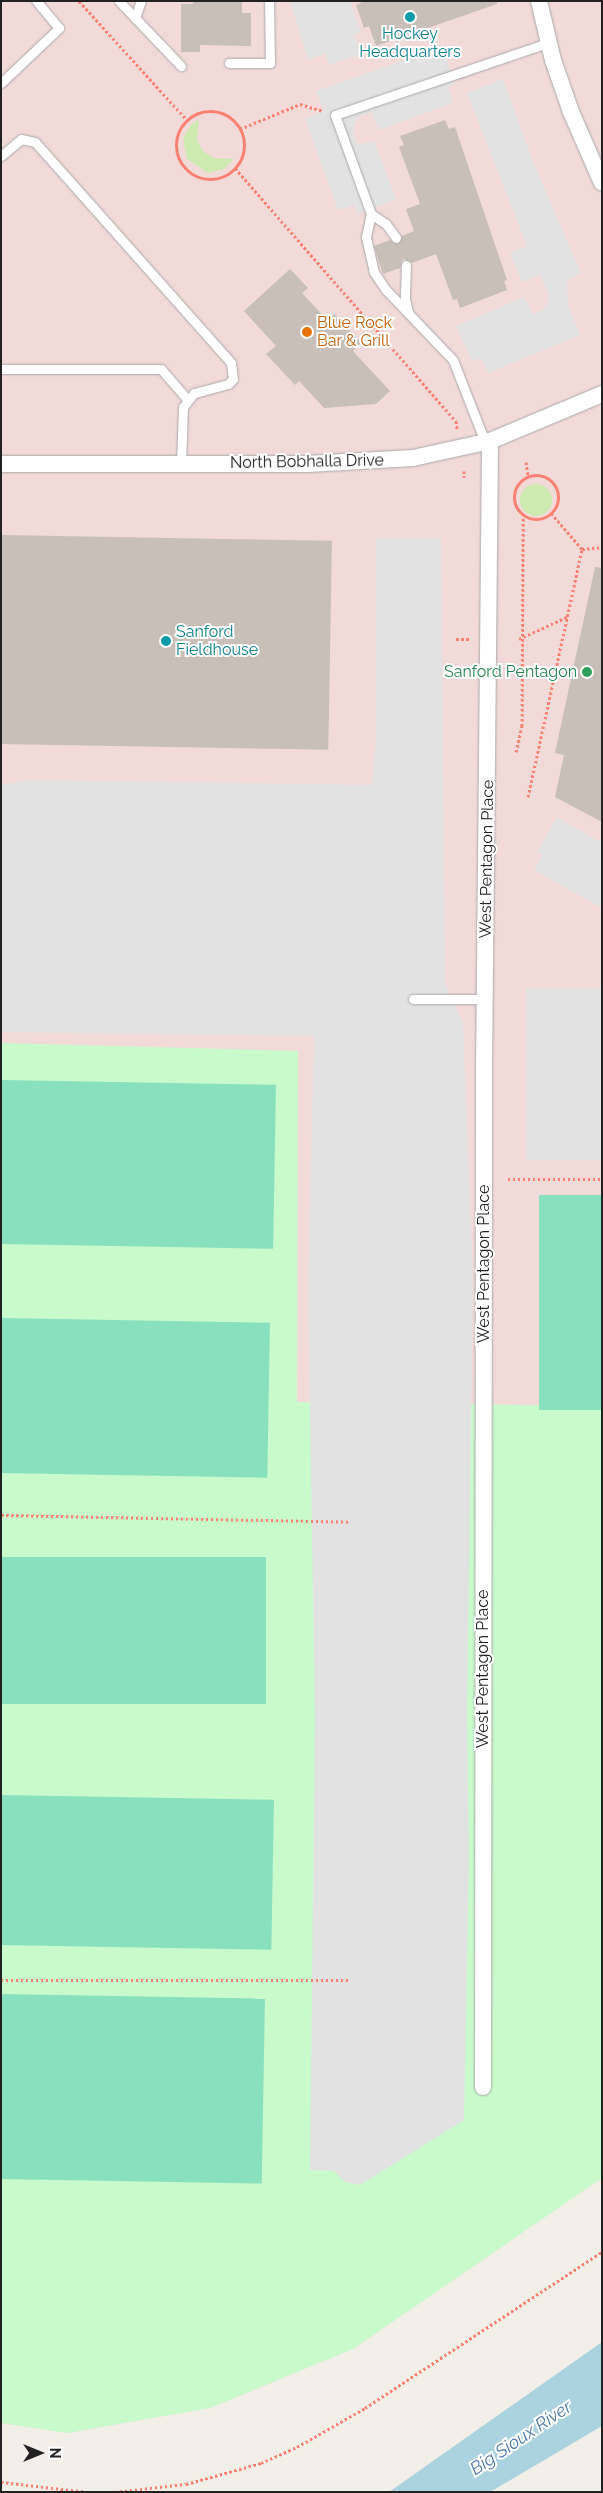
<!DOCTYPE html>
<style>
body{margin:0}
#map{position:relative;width:603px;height:2493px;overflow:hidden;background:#f2efe9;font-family:Raleway,sans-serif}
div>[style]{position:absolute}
.commercial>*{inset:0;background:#f2dad9}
.grass>*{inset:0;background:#cdebb0}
.round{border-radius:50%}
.park>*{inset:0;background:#c8facc}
.pitch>*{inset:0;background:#88e0be;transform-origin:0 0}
.parking>*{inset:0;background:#e2e2e2;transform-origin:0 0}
.water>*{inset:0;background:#aad3df}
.building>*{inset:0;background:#c7bfb8;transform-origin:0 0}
.path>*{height:3px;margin-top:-1.5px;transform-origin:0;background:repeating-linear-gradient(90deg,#fa8072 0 2.5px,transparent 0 5px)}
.path>.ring{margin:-1.5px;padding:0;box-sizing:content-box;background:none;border:3px solid #fa8072;border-radius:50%}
.roads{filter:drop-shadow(0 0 1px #a9a9a9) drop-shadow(0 0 1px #a9a9a9)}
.lane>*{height:9px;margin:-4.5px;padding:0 4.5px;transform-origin:4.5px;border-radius:4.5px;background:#fff}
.street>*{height:16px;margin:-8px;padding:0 8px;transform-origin:8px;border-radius:8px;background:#fff}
.dots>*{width:14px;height:14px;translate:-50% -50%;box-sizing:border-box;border:2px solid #fff;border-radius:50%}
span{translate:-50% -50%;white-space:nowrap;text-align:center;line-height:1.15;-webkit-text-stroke:4px #fff;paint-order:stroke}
.culture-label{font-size:16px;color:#0d838f}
.left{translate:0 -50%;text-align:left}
.food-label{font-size:16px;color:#c56008}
.street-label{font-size:16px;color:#222}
.leisure-label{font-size:16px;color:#27864d}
.right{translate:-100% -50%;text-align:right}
.water-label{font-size:18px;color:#4a7aab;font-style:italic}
.frame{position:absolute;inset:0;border:2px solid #222;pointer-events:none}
.north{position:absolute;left:15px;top:2428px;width:50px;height:50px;-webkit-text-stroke:4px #fff;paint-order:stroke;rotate:90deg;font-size:14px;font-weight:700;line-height:20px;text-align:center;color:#222}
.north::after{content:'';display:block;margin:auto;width:18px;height:22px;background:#222;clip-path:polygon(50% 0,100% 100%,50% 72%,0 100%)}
</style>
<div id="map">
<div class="commercial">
<i style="clip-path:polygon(1px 1px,602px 1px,602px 2178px,353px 2349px,210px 2408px,67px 2433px,1px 2423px)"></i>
</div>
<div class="grass">
<i style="clip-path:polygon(199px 119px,197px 140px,203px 151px,213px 158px,234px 159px,224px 169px,208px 173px,187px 159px,183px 139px,190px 126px)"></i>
<i class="round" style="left:520px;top:484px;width:32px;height:32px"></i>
</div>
<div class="park">
<i style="clip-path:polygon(1px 1043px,298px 1051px,297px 1402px,602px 1406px,602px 2178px,353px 2349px,210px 2408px,67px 2433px,1px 2423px)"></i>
</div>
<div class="pitch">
<i style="left:1px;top:1080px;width:275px;height:164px;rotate:1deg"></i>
<i style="left:539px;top:1195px;width:63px;height:215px"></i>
<i style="left:1px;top:1318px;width:269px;height:155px;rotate:1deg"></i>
<i style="left:266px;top:1557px;width:147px;height:265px;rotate:90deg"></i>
<i style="left:1px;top:1795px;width:273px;height:150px;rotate:1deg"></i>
<i style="left:1px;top:1994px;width:264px;height:185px;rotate:1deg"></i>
</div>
<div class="parking">
<i style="clip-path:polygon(290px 1px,350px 1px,361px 32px,354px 35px,360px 54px,329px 65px,325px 53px,308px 60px)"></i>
<i style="clip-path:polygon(442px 47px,455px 84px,448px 87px,453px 103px,379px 130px,371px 112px,357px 118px,353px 130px,357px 145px,374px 141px,396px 199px,358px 214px,355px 205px,338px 210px,305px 119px,324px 110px,316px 91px)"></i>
<i style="clip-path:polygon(503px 79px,534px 164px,581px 273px,567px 280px,568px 305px,580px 335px,488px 373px,481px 358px,472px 361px,456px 326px,524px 297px,533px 315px,544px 309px,548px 302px,548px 293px,540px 275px,522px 282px,510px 253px,527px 246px,467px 93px)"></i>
<i style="clip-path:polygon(376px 538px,441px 538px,445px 983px,463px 1023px,473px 1279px,467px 1715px,469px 1856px,464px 2120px,360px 2185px,345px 2182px,334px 2171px,310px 2170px,315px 1716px,308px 1290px,314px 1036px,1px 1032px,1px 785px,30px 780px,372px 785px,376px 737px)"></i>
<i style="clip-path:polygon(557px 817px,602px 843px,602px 908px,534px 870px,542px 855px,537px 852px)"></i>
<i style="left:526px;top:988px;width:76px;height:172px"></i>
</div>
<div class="water">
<i style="clip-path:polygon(602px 2342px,602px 2426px,490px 2492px,389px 2492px)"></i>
</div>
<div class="building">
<i style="clip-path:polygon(193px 1px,242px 1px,242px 13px,251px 13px,251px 46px,200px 45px,200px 52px,181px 52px,181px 4px,193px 4px)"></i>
<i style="clip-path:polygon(365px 1px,497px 1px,497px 4px,376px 46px,369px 26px,364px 28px,356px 5px)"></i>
<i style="clip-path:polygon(445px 120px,449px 129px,455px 127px,507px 280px,504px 281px,507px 290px,460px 308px,457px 299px,453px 300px,436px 254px,412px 263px,403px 259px,400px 268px,383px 274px,374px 246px,390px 240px,397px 244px,402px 236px,414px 231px,406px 209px,420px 204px,399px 147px,404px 145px,400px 136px)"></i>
<i style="clip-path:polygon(290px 269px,308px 288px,302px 293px,328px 321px,334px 314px,361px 343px,353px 351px,390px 391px,376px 404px,324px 408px,299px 381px,295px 385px,266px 354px,276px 346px,244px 311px)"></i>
<i style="left:1px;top:535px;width:331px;height:209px;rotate:1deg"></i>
<i style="clip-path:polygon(595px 567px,602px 568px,602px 822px,555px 797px,564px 755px,555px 753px)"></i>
</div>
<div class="path">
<i style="left:79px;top:1px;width:161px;rotate:47.8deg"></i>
<i class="ring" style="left:176px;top:111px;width:65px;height:65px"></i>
<i style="left:240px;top:129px;width:65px;rotate:-22.6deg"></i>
<i style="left:300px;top:104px;width:24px;rotate:17deg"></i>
<i style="left:235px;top:168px;width:336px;rotate:48.9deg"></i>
<i style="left:456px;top:421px;width:8px;rotate:83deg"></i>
<i style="left:526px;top:462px;width:14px;rotate:82deg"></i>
<i style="left:464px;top:471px;width:6px;rotate:90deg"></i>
<i class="ring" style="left:514px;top:475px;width:41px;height:41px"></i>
<i style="left:582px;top:549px;width:20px;rotate:-6deg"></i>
<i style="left:456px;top:639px;width:14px"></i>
<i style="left:519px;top:639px;width:53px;rotate:-24.6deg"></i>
<i style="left:516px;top:752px;width:27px;rotate:-77deg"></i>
<i style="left:522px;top:726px;width:211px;rotate:-89.7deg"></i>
<i style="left:528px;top:797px;width:254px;rotate:-77.7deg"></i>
<i style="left:582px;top:549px;width:48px;rotate:-130.7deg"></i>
<i style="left:508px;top:1179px;width:94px"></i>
<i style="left:1px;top:1515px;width:349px;rotate:1.1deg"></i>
<i style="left:1px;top:1980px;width:349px"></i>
<i style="left:1px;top:2482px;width:87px;rotate:6.6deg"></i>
<i style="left:115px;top:2492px;width:71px;rotate:-6.4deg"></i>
<i style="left:186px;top:2484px;width:78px;rotate:-15.6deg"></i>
<i style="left:261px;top:2463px;width:39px;rotate:-24deg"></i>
<i style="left:297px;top:2447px;width:78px;rotate:-29.8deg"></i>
<i style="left:365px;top:2408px;width:284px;rotate:-33.4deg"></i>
</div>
<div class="roads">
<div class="lane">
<i style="left:119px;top:1px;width:90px;rotate:46.4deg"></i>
<i style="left:135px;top:18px;width:18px;rotate:-71deg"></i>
<i style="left:229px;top:63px;width:41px"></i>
<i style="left:270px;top:63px;width:62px;rotate:-90.9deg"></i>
<i style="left:1px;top:83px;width:80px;rotate:-43.5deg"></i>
<i style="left:59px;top:28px;width:35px;rotate:-130deg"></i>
<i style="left:1px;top:156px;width:26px;rotate:-40deg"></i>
<i style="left:21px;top:139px;width:14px;rotate:12deg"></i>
<i style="left:35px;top:142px;width:295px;rotate:48.4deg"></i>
<i style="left:231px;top:363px;width:16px;rotate:83deg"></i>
<i style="left:233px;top:379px;width:7px;rotate:135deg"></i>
<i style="left:228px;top:384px;width:35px;rotate:165deg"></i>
<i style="left:194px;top:393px;width:18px;rotate:128deg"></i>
<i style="left:183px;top:407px;width:57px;rotate:92deg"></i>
<i style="left:371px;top:214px;width:18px;rotate:34deg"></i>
<i style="left:386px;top:224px;width:17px;rotate:54deg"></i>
<i style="left:406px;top:265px;width:34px;rotate:92deg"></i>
<i style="left:405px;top:299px;width:12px;rotate:76deg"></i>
<i style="left:1px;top:369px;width:160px"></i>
<i style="left:161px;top:369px;width:40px;rotate:49deg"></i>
<i style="left:485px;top:442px;width:88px;rotate:-111.3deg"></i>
<i style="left:453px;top:360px;width:97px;rotate:-133.7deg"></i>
<i style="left:386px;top:290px;width:22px;rotate:-124deg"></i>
<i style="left:374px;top:272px;width:36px;rotate:-103deg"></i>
<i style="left:366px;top:237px;width:24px;rotate:-78deg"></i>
<i style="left:371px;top:214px;width:105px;rotate:-110deg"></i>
<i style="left:335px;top:115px;width:225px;rotate:-18.7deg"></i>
<i style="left:413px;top:999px;width:72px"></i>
</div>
<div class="street">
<i style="left:539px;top:1px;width:61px;rotate:76.7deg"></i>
<i style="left:553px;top:60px;width:55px;rotate:70.9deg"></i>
<i style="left:571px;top:112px;width:77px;rotate:66.4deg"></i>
<i style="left:1px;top:464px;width:307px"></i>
<i style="left:308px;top:464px;width:105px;rotate:-3.3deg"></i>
<i style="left:413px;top:458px;width:79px;rotate:-12.4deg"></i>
<i style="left:490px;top:441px;width:121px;rotate:-22.8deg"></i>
<i style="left:483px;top:2087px;width:1016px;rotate:-89.94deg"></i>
<i style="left:484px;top:1071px;width:630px;rotate:-89.45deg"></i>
</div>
</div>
<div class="dots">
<i style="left:410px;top:17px;background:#0f9aa8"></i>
<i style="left:307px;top:332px;background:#e8710a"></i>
<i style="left:166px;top:641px;background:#0f9aa8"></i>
<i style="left:587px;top:672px;background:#2e9e5b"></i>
</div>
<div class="culture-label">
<span style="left:410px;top:43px">Hockey<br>Headquarters</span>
<span class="left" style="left:176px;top:641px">Sanford<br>Fieldhouse</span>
</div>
<div class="food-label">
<span class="left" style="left:317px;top:332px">Blue Rock<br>Bar &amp; Grill</span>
</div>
<div class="street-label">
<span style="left:307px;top:462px;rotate:-1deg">North Bobhalla Drive</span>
<span style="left:487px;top:859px;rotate:-89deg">West Pentagon Place</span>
<span style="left:484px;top:1264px;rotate:-90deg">West Pentagon Place</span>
<span style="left:483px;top:1669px;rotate:-90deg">West Pentagon Place</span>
</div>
<div class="leisure-label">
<span class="right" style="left:577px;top:672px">Sanford Pentagon</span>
</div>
<div class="water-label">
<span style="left:521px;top:2438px;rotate:-34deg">Big Sioux River</span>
</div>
<div class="frame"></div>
<div class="north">N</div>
</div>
